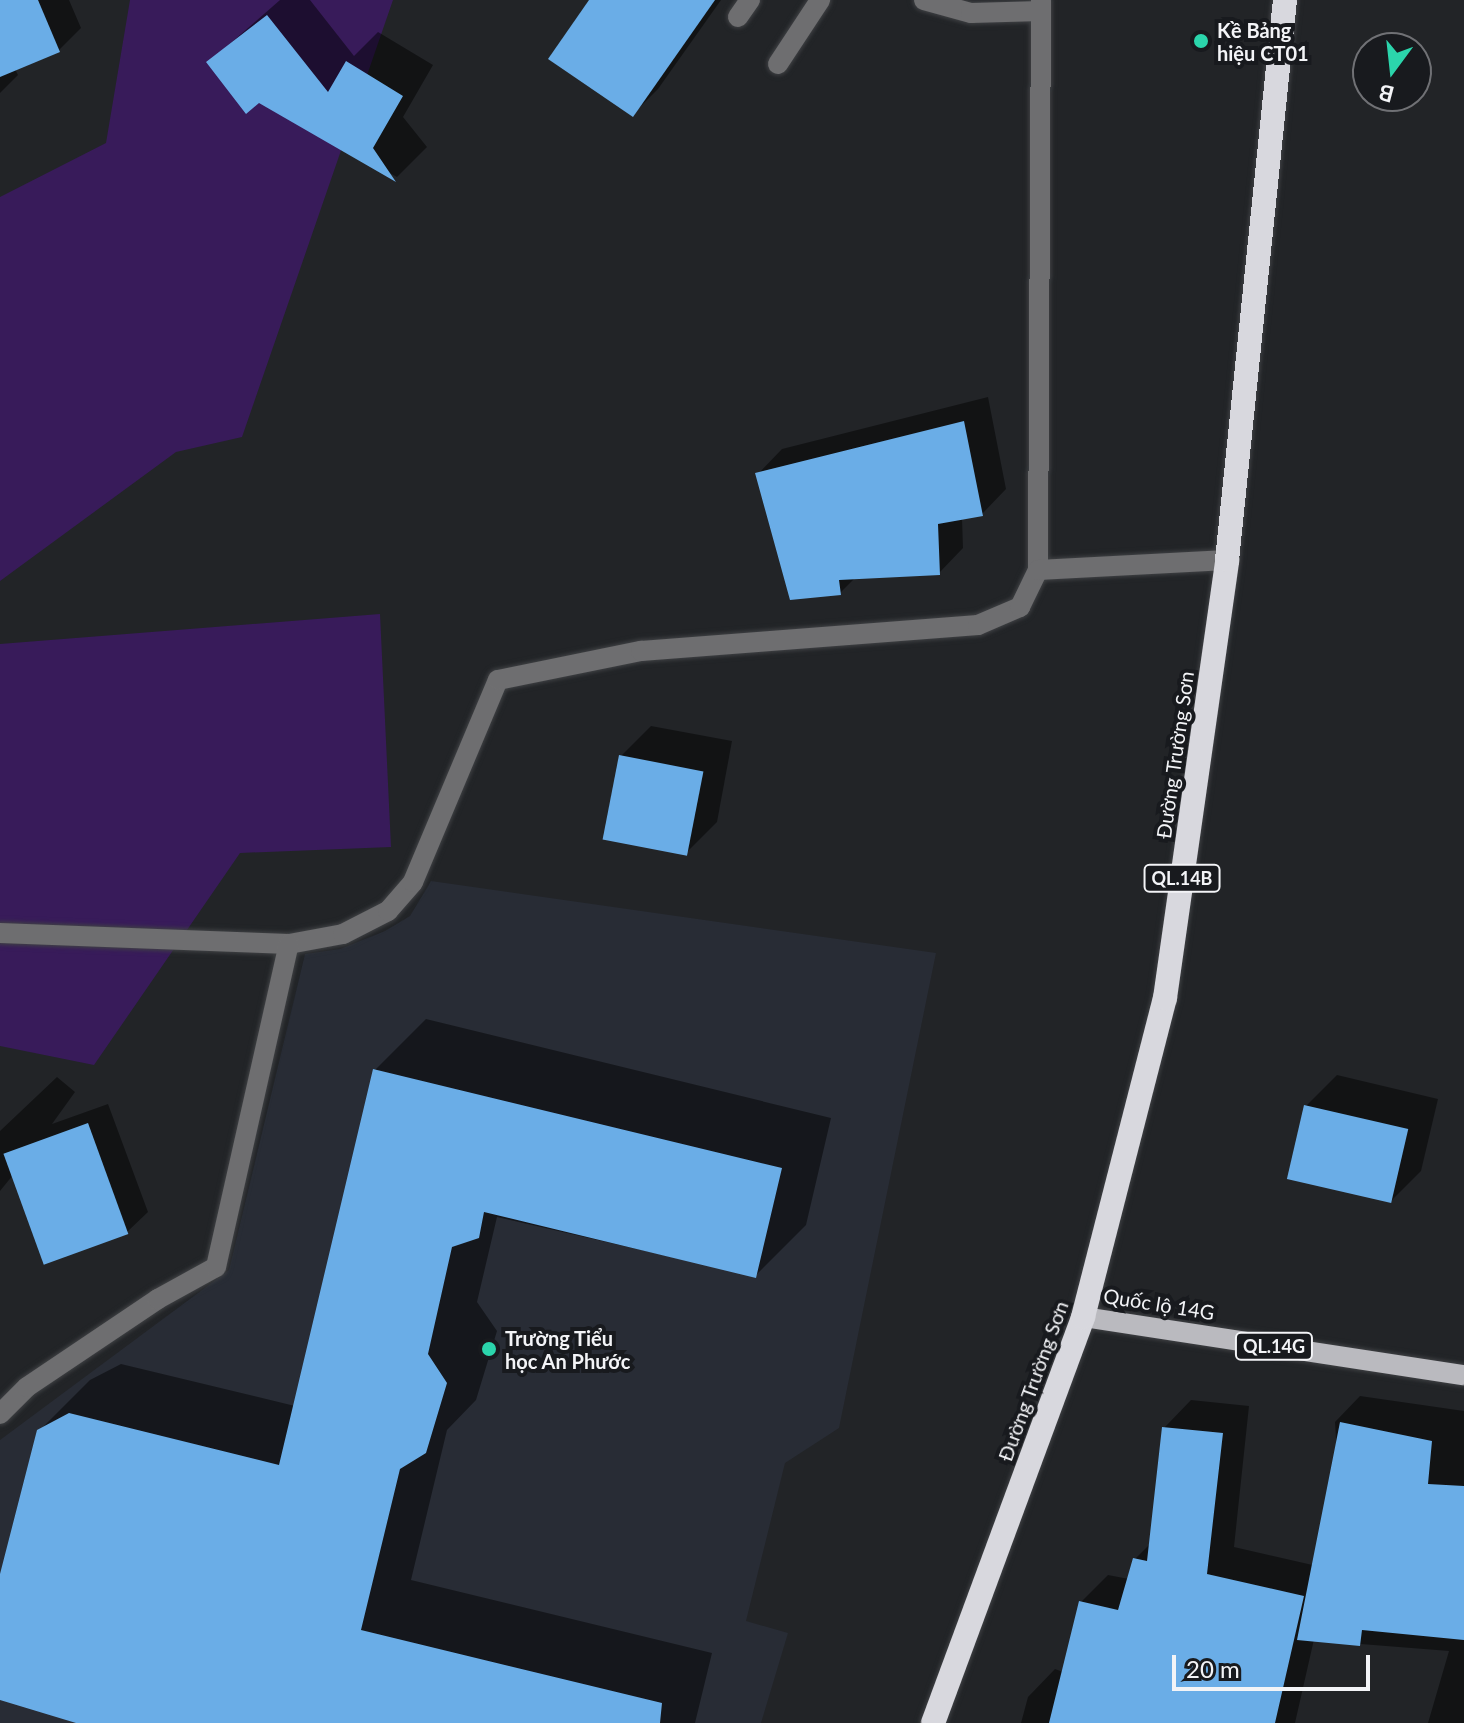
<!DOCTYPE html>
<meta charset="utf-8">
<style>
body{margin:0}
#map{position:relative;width:1464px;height:1723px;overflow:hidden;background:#222427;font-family:Lato,sans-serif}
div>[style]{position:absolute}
.built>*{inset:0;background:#282c35}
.green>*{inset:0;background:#381b5a}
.shadow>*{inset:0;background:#0007}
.building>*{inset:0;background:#6aade7;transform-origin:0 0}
.roads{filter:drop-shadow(0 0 2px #3f4144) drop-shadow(0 0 2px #3f4144)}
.minor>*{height:20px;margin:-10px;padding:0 10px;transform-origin:10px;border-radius:10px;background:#6e6e70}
.major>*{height:20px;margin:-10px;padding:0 10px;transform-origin:10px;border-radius:10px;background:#bababf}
.highway>*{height:24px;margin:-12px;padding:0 12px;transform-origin:12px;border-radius:12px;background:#d8d8de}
.dots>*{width:22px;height:22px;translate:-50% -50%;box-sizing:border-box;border:4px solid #181a1e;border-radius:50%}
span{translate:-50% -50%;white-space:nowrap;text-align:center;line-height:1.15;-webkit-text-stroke:8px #181a1e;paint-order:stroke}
.shield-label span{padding:2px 6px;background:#181a1e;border:2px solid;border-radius:6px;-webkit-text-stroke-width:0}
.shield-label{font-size:18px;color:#f3f4f7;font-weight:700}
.poi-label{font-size:20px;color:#f3f4f7;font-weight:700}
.left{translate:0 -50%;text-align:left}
.street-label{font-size:20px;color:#f3f4f7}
.north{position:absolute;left:1352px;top:32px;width:80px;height:80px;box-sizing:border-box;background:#181a1e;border:2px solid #707175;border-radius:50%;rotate:195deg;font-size:22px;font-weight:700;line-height:32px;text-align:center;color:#f3f4f7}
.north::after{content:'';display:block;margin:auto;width:28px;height:36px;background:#2bd5ac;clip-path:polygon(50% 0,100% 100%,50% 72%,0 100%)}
.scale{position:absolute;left:1172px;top:1655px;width:198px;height:36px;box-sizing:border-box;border:4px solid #f3f4f7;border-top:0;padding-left:10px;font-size:24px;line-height:28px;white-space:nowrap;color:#f3f4f7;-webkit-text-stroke:6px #181a1e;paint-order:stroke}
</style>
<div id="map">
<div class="built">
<i style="clip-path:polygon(431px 881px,936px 953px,839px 1428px,785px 1463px,746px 1621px,788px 1633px,761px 1723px,0 1723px,0 1440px,229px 1270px,305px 954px,340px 949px,385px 931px,410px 916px)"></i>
</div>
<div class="green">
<i style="clip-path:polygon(130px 0,393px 0,242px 437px,176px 452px,0 581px,0 197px,106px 143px)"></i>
<i style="clip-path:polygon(380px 614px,391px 847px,240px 853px,94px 1065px,0 1046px,0 644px)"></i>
</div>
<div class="shadow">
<i style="clip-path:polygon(0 0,69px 0,81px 28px,59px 50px,15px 69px,18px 75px,0 93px)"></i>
<i style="clip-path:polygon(280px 0,310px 0,354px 56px,378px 32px,433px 65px,403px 117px,427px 147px,397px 177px,259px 101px,209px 62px)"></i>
<i style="clip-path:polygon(591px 0,721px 0,658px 89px,633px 114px)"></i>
<i style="clip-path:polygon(988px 397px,1006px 489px,982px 514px,962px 518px,963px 548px,939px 573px,856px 577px,840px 593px,758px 474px,782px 449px)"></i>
<i style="clip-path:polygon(651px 726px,732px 741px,717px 822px,686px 853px,621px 756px)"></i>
<i style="clip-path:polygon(426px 1019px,831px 1118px,806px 1225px,755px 1276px,497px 1217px,477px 1302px,497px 1331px,476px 1400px,447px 1430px,411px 1580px,712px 1653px,695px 1723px,83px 1723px,0 1698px,0 1582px,39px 1431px,90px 1380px,121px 1364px,295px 1406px,375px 1070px)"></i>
<i style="clip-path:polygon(1337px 1075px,1438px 1099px,1421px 1171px,1390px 1202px,1306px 1106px)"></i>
<i style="clip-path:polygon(57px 1077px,75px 1092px,52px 1124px,108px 1104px,148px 1212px,127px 1232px,13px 1175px,0 1191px,0 1131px)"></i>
<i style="clip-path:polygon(1360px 1396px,1464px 1411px,1464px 1723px,1428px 1723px,1449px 1651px,1348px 1643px,1335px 1422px)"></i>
<i style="clip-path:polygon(1191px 1400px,1249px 1406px,1234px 1547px,1330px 1569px,1295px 1723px,1021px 1723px,1028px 1697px,1055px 1669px,1063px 1672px,1081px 1602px,1108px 1575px,1129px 1579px,1135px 1559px,1151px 1543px,1164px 1428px)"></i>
</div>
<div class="building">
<i style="clip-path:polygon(0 0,38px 0,60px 52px,0 77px)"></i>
<i style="clip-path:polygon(589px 0,715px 0,633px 117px,548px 59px)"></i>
<i style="clip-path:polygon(267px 15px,328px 92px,346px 61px,403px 96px,373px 148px,396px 182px,259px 103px,246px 114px,206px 62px)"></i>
<i style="clip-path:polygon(964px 421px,983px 516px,938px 524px,940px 575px,839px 580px,841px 595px,790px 600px,755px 473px)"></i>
<i style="left:619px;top:755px;width:86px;height:86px;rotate:11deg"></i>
<i style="clip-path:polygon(373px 1069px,782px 1168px,756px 1278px,484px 1212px,479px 1238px,452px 1247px,428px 1354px,447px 1383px,426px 1453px,400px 1469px,361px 1630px,662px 1703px,660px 1723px,76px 1723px,0 1700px,0 1574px,37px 1430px,69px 1413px,279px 1465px)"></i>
<i style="left:1304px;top:1105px;width:107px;height:76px;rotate:13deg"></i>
<i style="left:88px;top:1123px;width:118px;height:90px;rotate:70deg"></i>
<i style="clip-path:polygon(1340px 1422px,1432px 1441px,1428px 1484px,1464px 1486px,1464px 1640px,1362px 1630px,1360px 1646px,1297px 1640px)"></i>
<i style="clip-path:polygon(1162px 1427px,1223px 1433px,1207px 1574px,1304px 1596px,1275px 1723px,1049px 1723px,1079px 1601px,1118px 1610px,1133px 1558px,1147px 1561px)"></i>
</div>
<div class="roads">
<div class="minor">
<i style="left:924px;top:0;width:49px;rotate:15.5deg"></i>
<i style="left:971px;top:13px;width:70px;rotate:-1.6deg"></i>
<i style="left:738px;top:17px;width:21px;rotate:-55deg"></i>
<i style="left:778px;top:64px;width:77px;rotate:-56.7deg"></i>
<i style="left:1038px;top:570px;width:570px;rotate:-89.7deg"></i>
<i style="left:0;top:933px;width:289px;rotate:2.2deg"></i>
<i style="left:289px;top:944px;width:55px;rotate:-10.5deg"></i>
<i style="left:343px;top:934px;width:51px;rotate:-27.1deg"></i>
<i style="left:388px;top:911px;width:38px;rotate:-49deg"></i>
<i style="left:413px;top:882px;width:219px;rotate:-67.2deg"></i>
<i style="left:498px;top:680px;width:146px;rotate:-11.5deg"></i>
<i style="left:641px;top:651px;width:338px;rotate:-4.4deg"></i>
<i style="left:978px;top:625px;width:46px;rotate:-23.2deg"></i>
<i style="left:1020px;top:607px;width:41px;rotate:-64.1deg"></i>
<i style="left:1038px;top:570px;width:189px;rotate:-3deg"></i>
<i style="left:0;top:1414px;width:38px;rotate:-45deg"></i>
<i style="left:27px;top:1387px;width:158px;rotate:-33.9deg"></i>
<i style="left:158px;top:1299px;width:66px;rotate:-28.9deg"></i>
<i style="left:216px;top:1267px;width:331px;rotate:-77.3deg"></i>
</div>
<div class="major">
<i style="left:1083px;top:1317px;width:385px;rotate:8.7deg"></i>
</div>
<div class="highway">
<i style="left:933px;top:1723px;width:433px;rotate:-69.7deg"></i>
<i style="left:1083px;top:1317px;width:329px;rotate:-75.6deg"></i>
<i style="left:1165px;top:998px;width:442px;rotate:-81.9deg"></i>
<i style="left:1227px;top:560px;width:563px;rotate:-84.09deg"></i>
</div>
</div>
<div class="dots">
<i style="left:1201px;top:41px;background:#2bd5ac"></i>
<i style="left:489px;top:1349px;background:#2bd5ac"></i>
</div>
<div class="shield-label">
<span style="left:1182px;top:878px">QL.14B</span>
<span style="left:1274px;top:1346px">QL.14G</span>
</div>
<div class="poi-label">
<span class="left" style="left:1217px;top:42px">Kề Bảng<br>hiệu CT01</span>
<span class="left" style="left:505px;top:1350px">Trường Tiểu<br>học An Phước</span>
</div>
<div class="street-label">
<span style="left:1175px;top:755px;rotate:-82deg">Đường Trường Sơn</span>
<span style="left:1159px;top:1304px;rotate:9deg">Quốc lộ 14G</span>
<span style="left:1033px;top:1381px;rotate:-70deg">Đường Trường Sơn</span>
</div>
<div class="north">B</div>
<div class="scale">20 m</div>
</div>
